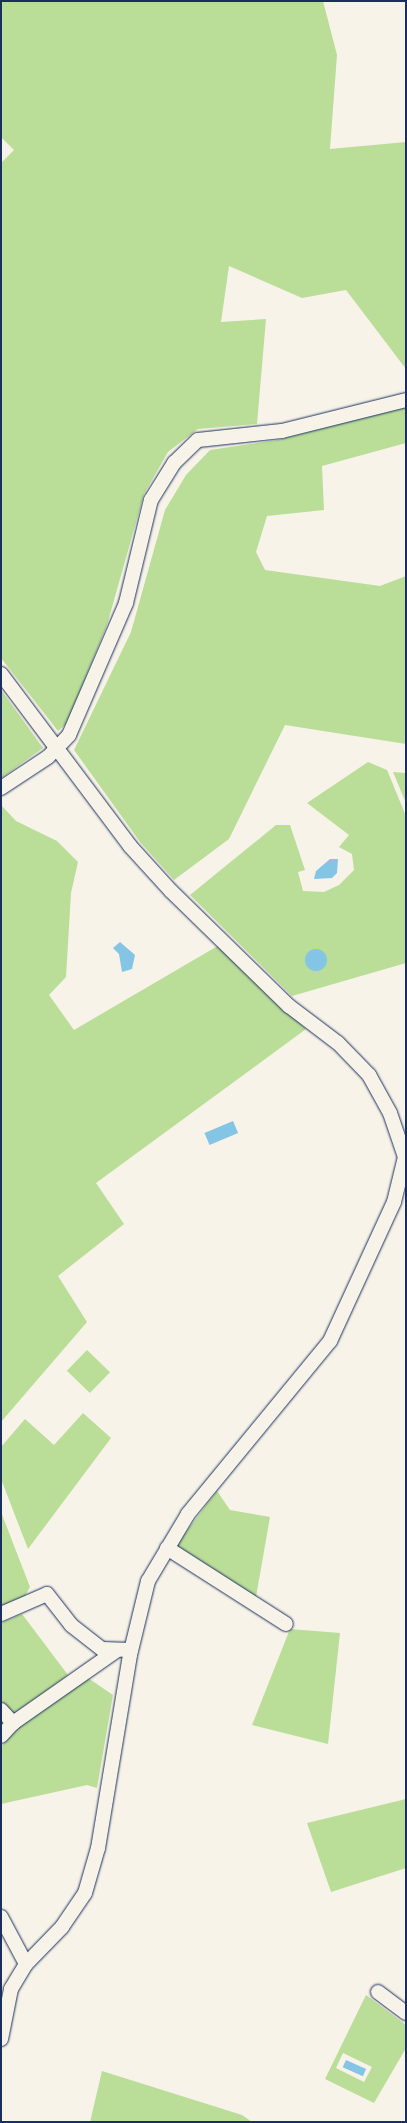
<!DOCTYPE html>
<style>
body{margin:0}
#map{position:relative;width:407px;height:2123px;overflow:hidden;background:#f7f3e8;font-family:"Indie Flower",sans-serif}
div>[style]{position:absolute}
.green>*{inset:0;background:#badd98;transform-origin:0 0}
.water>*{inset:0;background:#84c4e5;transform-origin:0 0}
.round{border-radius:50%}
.roads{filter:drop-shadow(0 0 1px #1b2f5e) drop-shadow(0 0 1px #1b2f5e)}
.minor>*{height:14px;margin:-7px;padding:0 7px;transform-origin:7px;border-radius:7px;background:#f7f3e8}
span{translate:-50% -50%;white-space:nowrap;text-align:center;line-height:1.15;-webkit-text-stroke:4px #f7f3e8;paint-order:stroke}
.frame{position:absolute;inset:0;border:2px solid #1b2f5e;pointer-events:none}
</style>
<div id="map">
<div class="green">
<i style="clip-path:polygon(1px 1px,323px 1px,337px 55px,330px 149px,406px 142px,406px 369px,346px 290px,302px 298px,229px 266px,221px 322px,266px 319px,257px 424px,198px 429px,168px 452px,144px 494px,107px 625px,67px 723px,58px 731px,1px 658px,1px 163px,14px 150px,1px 137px)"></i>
<i style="clip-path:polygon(406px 406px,406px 443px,322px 466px,324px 510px,267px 516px,256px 552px,265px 570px,380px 586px,406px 576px,406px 744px,285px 725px,229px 839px,174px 880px,140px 842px,74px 750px,131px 632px,165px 510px,186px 475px,210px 450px,278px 440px)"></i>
<i style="clip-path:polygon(1px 690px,43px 748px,1px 778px)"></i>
<i style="clip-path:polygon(368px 762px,387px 770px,406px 816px,406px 963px,292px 996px,190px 895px,276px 825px,290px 825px,305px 870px,298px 872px,303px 891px,324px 892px,339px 885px,354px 870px,352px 854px,339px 847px,349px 835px,307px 803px)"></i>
<i style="clip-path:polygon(393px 772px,406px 773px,406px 803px)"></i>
<i style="clip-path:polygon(1px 805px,16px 821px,57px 841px,78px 862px,71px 893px,66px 977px,49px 995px,74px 1030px,221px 944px,306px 1029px,96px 1183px,124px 1224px,58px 1276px,87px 1322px,1px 1422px)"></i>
<i style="left:87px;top:1350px;width:32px;height:29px;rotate:44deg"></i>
<i style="clip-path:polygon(83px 1413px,111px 1438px,28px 1549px,1px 1479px,1px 1447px,25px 1419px,54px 1445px)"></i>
<i style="clip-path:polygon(217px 1491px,230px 1510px,270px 1517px,256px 1597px,176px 1545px)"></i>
<i style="clip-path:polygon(1px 1512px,30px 1587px,25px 1596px,1px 1607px)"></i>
<i style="clip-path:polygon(22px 1614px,68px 1675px,14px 1716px,1px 1701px,1px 1623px)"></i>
<i style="clip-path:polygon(290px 1629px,340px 1633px,328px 1744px,252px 1725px)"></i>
<i style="clip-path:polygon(88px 1678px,113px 1695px,97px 1788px,87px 1785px,1px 1804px,1px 1747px,15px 1730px)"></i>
<i style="clip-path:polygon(406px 1799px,406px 1868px,331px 1892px,307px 1823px)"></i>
<i style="clip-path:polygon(evenodd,366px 1995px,406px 2025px,406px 2048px,374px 2103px,325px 2079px,366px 1995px,343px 2053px,372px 2067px,364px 2082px,336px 2068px,343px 2053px)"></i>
<i style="clip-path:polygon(102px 2071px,242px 2115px,252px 2122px,90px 2122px)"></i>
</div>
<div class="water">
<i style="clip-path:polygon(330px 859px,338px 859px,337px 873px,332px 878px,314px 879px,316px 871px)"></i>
<i style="clip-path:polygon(120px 942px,135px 955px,132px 969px,122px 972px,119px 954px,113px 948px)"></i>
<i class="round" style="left:305px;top:949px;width:22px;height:22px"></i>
<i style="left:233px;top:1121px;width:13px;height:31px;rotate:67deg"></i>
<i style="left:346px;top:2060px;width:22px;height:8px;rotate:24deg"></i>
</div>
<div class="roads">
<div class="minor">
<i style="left:1px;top:674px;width:215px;rotate:53.1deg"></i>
<i style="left:130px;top:846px;width:61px;rotate:47.7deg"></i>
<i style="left:171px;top:891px;width:165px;rotate:44.3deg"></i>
<i style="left:289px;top:1006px;width:61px;rotate:37.1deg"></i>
<i style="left:338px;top:1043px;width:45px;rotate:45.9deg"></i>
<i style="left:369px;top:1075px;width:43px;rotate:61.1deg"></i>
<i style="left:390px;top:1113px;width:46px;rotate:71.2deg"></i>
<i style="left:405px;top:1157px;width:46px;rotate:103.7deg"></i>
<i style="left:394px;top:1202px;width:153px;rotate:114.7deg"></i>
<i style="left:330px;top:1341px;width:224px;rotate:129.4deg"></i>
<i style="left:188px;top:1514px;width:78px;rotate:120.8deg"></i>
<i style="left:148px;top:1581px;width:76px;rotate:103.7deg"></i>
<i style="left:130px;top:1655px;width:196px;rotate:99.4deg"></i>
<i style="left:98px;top:1848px;width:47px;rotate:106.1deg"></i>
<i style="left:85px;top:1893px;width:41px;rotate:124.1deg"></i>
<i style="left:62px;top:1927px;width:52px;rotate:134.2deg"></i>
<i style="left:26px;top:1964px;width:29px;rotate:121deg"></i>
<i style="left:11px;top:1989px;width:51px;rotate:101.3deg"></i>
<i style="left:1px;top:788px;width:56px;rotate:-33.4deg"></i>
<i style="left:48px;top:757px;width:30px;rotate:-46deg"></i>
<i style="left:69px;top:735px;width:144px;rotate:-66.6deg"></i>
<i style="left:126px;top:603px;width:106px;rotate:-76.4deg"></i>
<i style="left:151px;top:500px;width:44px;rotate:-58.1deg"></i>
<i style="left:174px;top:463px;width:33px;rotate:-44deg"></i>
<i style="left:198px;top:440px;width:84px;rotate:-6.1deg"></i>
<i style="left:282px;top:431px;width:128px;rotate:-14deg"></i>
<i style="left:167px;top:1548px;width:141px;rotate:32.6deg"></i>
<i style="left:1px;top:1614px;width:50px;rotate:-23.5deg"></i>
<i style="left:47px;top:1594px;width:39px;rotate:52deg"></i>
<i style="left:71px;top:1625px;width:39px;rotate:38deg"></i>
<i style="left:102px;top:1649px;width:29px;rotate:2deg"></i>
<i style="left:1px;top:1710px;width:18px;rotate:47deg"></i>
<i style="left:13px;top:1723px;width:126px;rotate:-35deg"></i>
<i style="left:1px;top:1736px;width:18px;rotate:-47deg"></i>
<i style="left:1px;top:1917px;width:53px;rotate:62deg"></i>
<i style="left:378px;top:1992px;width:35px;rotate:37deg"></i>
</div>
</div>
<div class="frame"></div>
</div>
